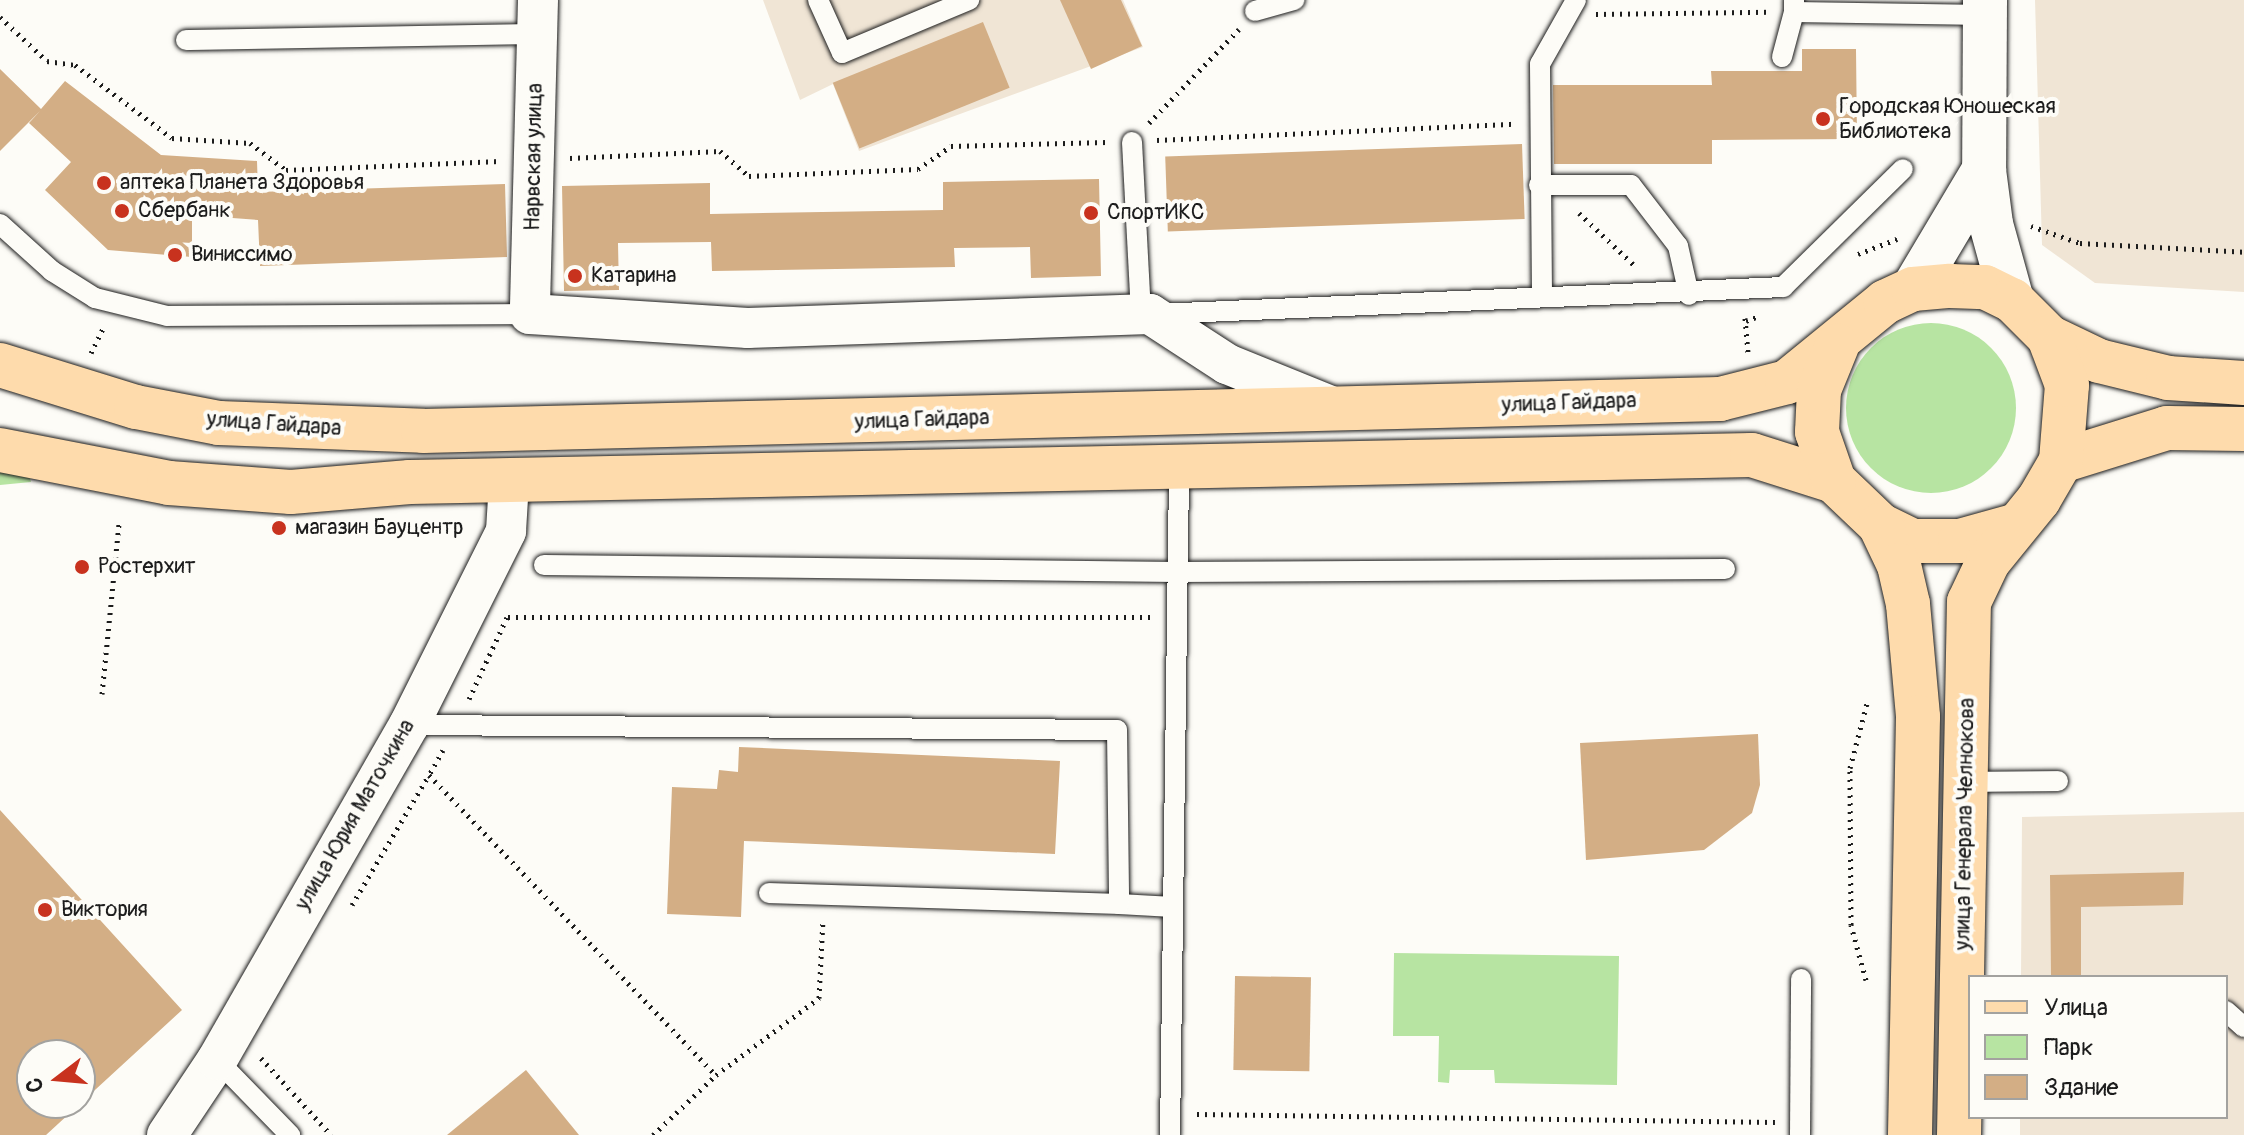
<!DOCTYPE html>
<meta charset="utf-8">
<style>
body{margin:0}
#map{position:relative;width:2244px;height:1135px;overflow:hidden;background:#fdfcf7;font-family:Pangolin,sans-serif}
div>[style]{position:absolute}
.built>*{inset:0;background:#f0e5d5}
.green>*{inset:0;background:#b7e4a2}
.round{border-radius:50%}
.building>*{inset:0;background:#d3ae85;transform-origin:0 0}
.path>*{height:5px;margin-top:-2.5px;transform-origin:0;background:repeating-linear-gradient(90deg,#1c1c1c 0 2px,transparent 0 8px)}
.roads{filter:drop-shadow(0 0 2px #1c1c1c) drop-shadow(0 0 2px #1c1c1c)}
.lane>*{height:20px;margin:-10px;padding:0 10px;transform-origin:10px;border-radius:10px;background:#fdfcf7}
.street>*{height:40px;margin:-20px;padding:0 20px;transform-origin:20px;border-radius:20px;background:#fdfcf7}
.secondary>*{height:44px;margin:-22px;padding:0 22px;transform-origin:22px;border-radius:22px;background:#fdfcf7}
.primary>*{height:44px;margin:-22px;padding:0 22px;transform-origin:22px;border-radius:22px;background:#fedbac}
.dots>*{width:22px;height:22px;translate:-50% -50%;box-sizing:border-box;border:4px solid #fdfcf7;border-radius:50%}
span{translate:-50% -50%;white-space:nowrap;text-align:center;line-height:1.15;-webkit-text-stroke:8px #fdfcf7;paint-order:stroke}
.poi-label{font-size:22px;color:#1c1c1c}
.left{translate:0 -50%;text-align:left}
.street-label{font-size:22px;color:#1c1c1c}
.legend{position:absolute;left:1968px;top:975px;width:260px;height:144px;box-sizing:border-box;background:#fdfcf7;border:2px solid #a3a29f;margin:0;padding:10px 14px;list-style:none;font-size:24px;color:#1c1c1c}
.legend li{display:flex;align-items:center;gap:16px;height:40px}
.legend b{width:40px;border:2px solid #a3a29f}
.north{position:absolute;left:16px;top:1039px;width:80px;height:80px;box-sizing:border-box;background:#fdfcf7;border:2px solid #a3a29f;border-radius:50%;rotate:254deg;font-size:22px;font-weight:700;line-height:32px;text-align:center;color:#1c1c1c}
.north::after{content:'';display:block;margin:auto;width:28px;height:36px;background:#c8321e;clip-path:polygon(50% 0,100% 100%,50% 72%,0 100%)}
</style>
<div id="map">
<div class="built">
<i style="clip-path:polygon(763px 0,1123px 0,1143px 47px,859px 151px,833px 84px,800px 100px)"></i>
<i style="clip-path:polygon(2035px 0,2244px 0,2244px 292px,2095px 283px,2042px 245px)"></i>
<i style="clip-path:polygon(2244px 812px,2244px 1135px,2020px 1135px,2020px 1117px,2226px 1117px,2226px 977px,2021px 977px,2022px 817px)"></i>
</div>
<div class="green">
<i class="round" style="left:1846px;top:323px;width:170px;height:170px"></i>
<i style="clip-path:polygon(0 472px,29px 475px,31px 482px,0 485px)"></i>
<i style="clip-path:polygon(1394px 953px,1619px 956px,1617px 1085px,1495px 1083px,1494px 1070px,1450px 1070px,1449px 1083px,1438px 1082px,1439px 1036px,1393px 1036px)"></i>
</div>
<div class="building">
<i style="clip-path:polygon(1060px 0,1121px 0,1142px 46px,1091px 69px)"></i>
<i style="left:983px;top:22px;width:71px;height:162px;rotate:68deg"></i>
<i style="clip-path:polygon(1802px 49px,1856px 49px,1857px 139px,1712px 140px,1712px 164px,1554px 164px,1553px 85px,1712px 85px,1711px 71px,1802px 71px)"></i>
<i style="clip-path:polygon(0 69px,41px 109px,65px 81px,161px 155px,257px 161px,258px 192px,505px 184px,507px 257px,260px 266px,258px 220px,192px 215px,192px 257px,108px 250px,45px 190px,71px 162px,29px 123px,40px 111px,0 151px)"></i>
<i style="left:1522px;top:144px;width:75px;height:357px;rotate:88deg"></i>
<i style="clip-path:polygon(1099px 179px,1101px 276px,1031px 278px,1030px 247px,954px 248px,955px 267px,712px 271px,711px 242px,618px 243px,619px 290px,564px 291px,562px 186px,710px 183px,710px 214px,943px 210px,943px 182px)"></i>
<i style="clip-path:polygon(1758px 734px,1760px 785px,1752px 813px,1704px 850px,1586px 860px,1580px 743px)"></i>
<i style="clip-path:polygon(739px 747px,1060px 761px,1055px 854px,744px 841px,741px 917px,667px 914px,672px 787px,717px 789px,719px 770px,738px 772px)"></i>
<i style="clip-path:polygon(evenodd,0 810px,182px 1010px,46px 1135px,0 1135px,0 810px,32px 1055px,80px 1055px,80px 1103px,32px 1103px,32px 1055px)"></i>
<i style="clip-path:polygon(2184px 872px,2183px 905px,2081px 907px,2081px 976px,2051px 977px,2050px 875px)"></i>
<i style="left:1235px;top:976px;width:76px;height:94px;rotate:1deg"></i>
<i style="clip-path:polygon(526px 1070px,579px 1135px,447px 1135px)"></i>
</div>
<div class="path">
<i style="left:1596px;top:14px;width:174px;rotate:-0.7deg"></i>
<i style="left:0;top:17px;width:64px;rotate:43.1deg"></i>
<i style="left:47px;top:61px;width:28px;rotate:8deg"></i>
<i style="left:75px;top:65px;width:121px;rotate:37deg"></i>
<i style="left:172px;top:138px;width:78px;rotate:3.7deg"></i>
<i style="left:250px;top:143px;width:45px;rotate:36.9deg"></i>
<i style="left:286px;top:170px;width:214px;rotate:-2.4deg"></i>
<i style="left:1149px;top:123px;width:130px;rotate:-46.2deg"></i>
<i style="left:1157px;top:140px;width:358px;rotate:-2.6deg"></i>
<i style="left:570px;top:158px;width:150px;rotate:-2.7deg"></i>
<i style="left:720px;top:151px;width:38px;rotate:41deg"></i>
<i style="left:749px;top:176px;width:169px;rotate:-2.4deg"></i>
<i style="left:918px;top:169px;width:40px;rotate:-34.9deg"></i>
<i style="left:951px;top:146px;width:156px;rotate:-1.5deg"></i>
<i style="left:1579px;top:213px;width:77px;rotate:43.4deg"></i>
<i style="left:2031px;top:226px;width:52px;rotate:19.1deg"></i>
<i style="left:2080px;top:243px;width:164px;rotate:3.1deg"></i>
<i style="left:1858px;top:254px;width:42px;rotate:-21deg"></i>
<i style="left:1745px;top:318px;width:38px;rotate:85deg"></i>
<i style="left:1746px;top:321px;width:14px;rotate:-21deg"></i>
<i style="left:91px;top:353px;width:30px;rotate:-64deg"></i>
<i style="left:508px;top:617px;width:643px"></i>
<i style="left:102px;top:694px;width:172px;rotate:-84.3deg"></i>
<i style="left:469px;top:699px;width:90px;rotate:-65.1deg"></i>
<i style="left:443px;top:750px;width:29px;rotate:119deg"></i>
<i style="left:429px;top:775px;width:415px;rotate:46.3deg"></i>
<i style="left:352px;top:905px;width:151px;rotate:-59.4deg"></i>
<i style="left:1866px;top:980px;width:57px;rotate:-105.3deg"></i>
<i style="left:1851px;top:925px;width:157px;rotate:-90.4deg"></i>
<i style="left:1850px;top:768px;width:67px;rotate:-75.3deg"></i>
<i style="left:261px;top:1058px;width:104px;rotate:47.7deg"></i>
<i style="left:1197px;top:1114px;width:578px;rotate:0.79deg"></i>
<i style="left:653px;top:1135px;width:87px;rotate:-43.6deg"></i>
<i style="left:716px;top:1075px;width:129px;rotate:-36.8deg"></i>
<i style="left:819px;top:998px;width:79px;rotate:-87.1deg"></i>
</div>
<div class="roads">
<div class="lane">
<i style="left:818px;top:0;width:58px;rotate:65.6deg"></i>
<i style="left:842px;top:53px;width:138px;rotate:-22.7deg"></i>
<i style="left:1794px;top:0;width:12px;rotate:90deg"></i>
<i style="left:1794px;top:12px;width:191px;rotate:0.9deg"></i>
<i style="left:1255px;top:11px;width:41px;rotate:-15.8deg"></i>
<i style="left:186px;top:40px;width:351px;rotate:-1deg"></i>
<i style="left:1782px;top:57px;width:47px;rotate:-75.1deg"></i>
<i style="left:1132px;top:142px;width:172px;rotate:87deg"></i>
<i style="left:1539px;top:185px;width:92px"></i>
<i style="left:1631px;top:185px;width:77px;rotate:52.4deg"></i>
<i style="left:1678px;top:246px;width:50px;rotate:77.3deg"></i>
<i style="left:0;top:224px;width:70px;rotate:42.1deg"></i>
<i style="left:52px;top:271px;width:51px;rotate:32.1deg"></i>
<i style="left:95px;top:298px;width:74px;rotate:14deg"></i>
<i style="left:167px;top:316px;width:363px;rotate:-0.3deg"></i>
<i style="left:1542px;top:294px;width:230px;rotate:-90.5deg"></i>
<i style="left:1540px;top:64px;width:73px;rotate:-60.6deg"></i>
<i style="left:1158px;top:314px;width:626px;rotate:-2.47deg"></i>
<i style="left:1783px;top:287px;width:168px;rotate:-44.5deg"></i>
<i style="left:544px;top:565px;width:633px;rotate:0.63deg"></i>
<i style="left:1177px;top:572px;width:548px;rotate:-0.31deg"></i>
<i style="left:409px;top:725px;width:708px;rotate:0.4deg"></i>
<i style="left:1117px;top:730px;width:174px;rotate:89.3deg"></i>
<i style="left:1119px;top:904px;width:54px;rotate:3.2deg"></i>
<i style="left:1967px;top:782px;width:91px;rotate:-0.6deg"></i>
<i style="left:769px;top:893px;width:350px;rotate:1.8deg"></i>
<i style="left:2226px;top:1011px;width:24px;rotate:42deg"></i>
<i style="left:217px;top:1060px;width:105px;rotate:45.8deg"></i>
<i style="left:1170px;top:1135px;width:665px;rotate:-89.22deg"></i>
<i style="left:1800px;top:1135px;width:156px;rotate:-89.6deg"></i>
</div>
<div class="street">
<i style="left:538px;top:0;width:314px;rotate:91.5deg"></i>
<i style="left:530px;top:314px;width:218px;rotate:3.7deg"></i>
<i style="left:748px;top:328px;width:402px;rotate:-2deg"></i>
<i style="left:1150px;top:314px;width:92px;rotate:33deg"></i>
<i style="left:1227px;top:364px;width:114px;rotate:22.1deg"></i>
<i style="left:167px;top:1135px;width:90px;rotate:-56.3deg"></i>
<i style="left:217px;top:1060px;width:386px;rotate:-60.2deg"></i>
<i style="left:409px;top:725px;width:217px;rotate:-63.4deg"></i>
<i style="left:506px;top:531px;width:49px;rotate:-86.5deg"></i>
</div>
<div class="secondary">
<i style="left:1985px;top:0;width:170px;rotate:90.3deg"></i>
<i style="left:1984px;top:170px;width:54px;rotate:82.6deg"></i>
<i style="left:1991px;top:224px;width:79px;rotate:74.6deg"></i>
<i style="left:1913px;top:289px;width:139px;rotate:-59.2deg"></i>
</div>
<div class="primary">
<i style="left:0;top:365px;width:142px;rotate:17.2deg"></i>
<i style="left:136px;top:407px;width:85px;rotate:10.9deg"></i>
<i style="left:219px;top:423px;width:204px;rotate:2.2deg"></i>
<i style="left:423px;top:431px;width:1297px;rotate:-1.41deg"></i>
<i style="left:1720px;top:399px;width:69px;rotate:-14.2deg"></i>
<i style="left:1787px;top:382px;width:127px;rotate:-39.2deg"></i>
<i style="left:1885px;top:302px;width:31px;rotate:-25deg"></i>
<i style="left:1913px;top:289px;width:37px;rotate:-5deg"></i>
<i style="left:1950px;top:286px;width:35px;rotate:2deg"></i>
<i style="left:1985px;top:287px;width:30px;rotate:26deg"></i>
<i style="left:2012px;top:300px;width:52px;rotate:45deg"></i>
<i style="left:2049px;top:337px;width:55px;rotate:25.6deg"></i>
<i style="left:2099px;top:361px;width:71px;rotate:13.8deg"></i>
<i style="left:2168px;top:378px;width:76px;rotate:3.8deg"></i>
<i style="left:0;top:450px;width:172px;rotate:11deg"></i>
<i style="left:169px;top:483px;width:122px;rotate:4.2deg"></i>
<i style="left:291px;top:492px;width:119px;rotate:-4.8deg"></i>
<i style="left:410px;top:482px;width:1342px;rotate:-1.15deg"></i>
<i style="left:1752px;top:455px;width:86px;rotate:17.6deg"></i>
<i style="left:1834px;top:481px;width:64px;rotate:43.7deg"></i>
<i style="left:1880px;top:525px;width:37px;rotate:26deg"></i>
<i style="left:1913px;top:541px;width:47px"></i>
<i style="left:1960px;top:541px;width:56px;rotate:-15.5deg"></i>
<i style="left:2061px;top:461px;width:111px;rotate:-17.3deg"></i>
<i style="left:2167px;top:428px;width:77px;rotate:0.7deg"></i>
<i style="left:1834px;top:481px;width:52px;rotate:-109.1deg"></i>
<i style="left:1817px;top:432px;width:42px;rotate:-87.3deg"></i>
<i style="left:1819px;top:390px;width:48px;rotate:-67.8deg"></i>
<i style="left:1880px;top:525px;width:44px;rotate:64.6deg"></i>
<i style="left:1899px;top:565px;width:40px;rotate:77deg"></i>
<i style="left:1908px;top:604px;width:113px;rotate:84.9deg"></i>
<i style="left:1918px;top:717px;width:418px;rotate:91.1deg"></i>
<i style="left:1959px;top:1135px;width:533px;rotate:-88.93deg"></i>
<i style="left:1969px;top:602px;width:44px;rotate:-64.6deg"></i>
<i style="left:1988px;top:562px;width:81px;rotate:-51deg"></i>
<i style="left:2039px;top:499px;width:44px;rotate:-59.9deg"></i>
<i style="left:2061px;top:461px;width:76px;rotate:-85.5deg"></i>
<i style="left:2067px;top:385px;width:51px;rotate:-110.6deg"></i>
</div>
</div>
<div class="dots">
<i style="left:1823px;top:119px;background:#c8321e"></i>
<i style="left:104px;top:183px;background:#c8321e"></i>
<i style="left:122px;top:211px;background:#c8321e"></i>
<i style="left:1091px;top:213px;background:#c8321e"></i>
<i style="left:175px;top:255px;background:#c8321e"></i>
<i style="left:575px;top:276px;background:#c8321e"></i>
<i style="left:279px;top:528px;background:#c8321e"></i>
<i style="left:82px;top:567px;background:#c8321e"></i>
<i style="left:45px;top:910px;background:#c8321e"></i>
</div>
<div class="poi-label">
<span class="left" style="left:1839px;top:119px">Городская Юношеская<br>Библиотека</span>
<span class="left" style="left:120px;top:183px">аптека Планета Здоровья</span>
<span class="left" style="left:138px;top:211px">Сбербанк</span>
<span class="left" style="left:1107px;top:213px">СпортИКС</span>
<span class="left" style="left:191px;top:255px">Виниссимо</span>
<span class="left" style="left:591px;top:276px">Катарина</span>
<span class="left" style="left:295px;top:528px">магазин Бауцентр</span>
<span class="left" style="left:98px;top:567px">Ростерхит</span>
<span class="left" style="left:61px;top:910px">Виктория</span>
</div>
<div class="street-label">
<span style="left:534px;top:157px;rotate:-89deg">Нарвская улица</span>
<span style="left:1569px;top:403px;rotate:-2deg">улица Гайдара</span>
<span style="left:922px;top:420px;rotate:-2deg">улица Гайдара</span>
<span style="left:274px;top:424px;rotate:4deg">улица Гайдара</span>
<span style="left:355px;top:815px;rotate:-60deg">улица Юрия Маточкина</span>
<span style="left:1965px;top:824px;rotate:-89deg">улица Генерала Челнокова</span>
</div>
<ul class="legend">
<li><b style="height:10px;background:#fedbac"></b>Улица</li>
<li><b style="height:22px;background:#b7e4a2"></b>Парк</li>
<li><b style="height:22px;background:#d3ae85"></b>Здание</li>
</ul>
<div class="north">С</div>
</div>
